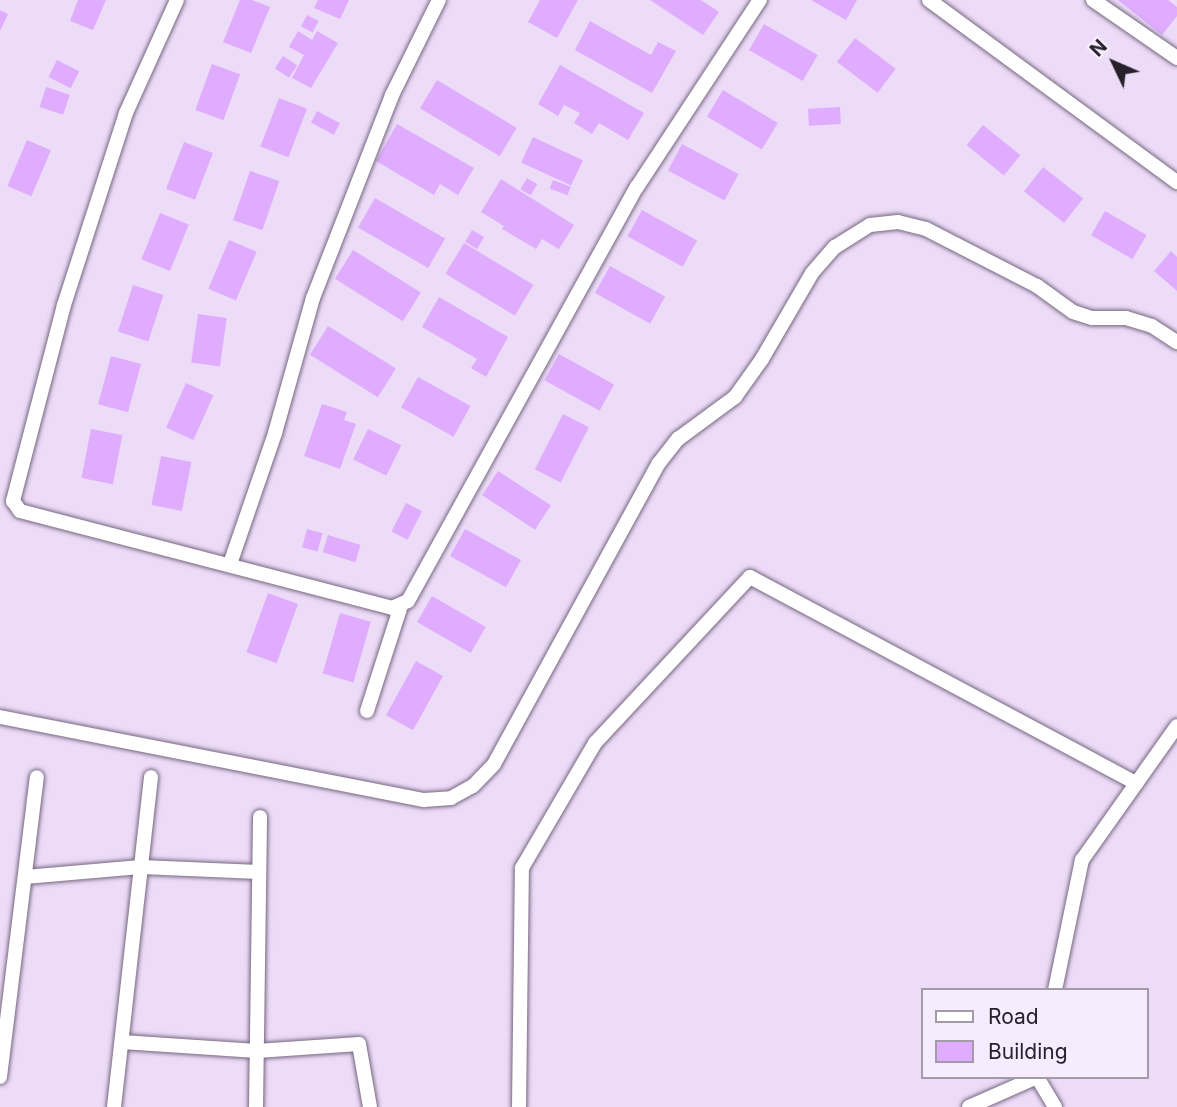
<!DOCTYPE html>
<style>
body{margin:0}
#map{position:relative;width:1177px;height:1107px;overflow:hidden;background:#eddcf8;font-family:Inter,sans-serif}
div>[style]{position:absolute}
.building>*{inset:0;background:#dfacfe;transform-origin:0 0}
.roads{filter:drop-shadow(0 0 2px #766780) drop-shadow(0 0 2px #766780)}
.minor>*{height:14px;margin:-7px;padding:0 7px;transform-origin:7px;border-radius:7px;background:#fff}
span{translate:-50% -50%;white-space:nowrap;text-align:center;line-height:1.15;-webkit-text-stroke:5px #f6ecfd;paint-order:stroke}
.legend{position:absolute;left:921px;top:988px;width:228px;height:91px;box-sizing:border-box;background:#f6ecfd;border:2px solid #a39ba9;margin:0;padding:9px 12px;list-style:none;font-size:21px;color:#27212b}
.legend li{display:flex;align-items:center;gap:14px;height:35px}
.legend b{width:35px;border:2px solid #a39ba9}
.north{position:absolute;left:1079px;top:28px;width:70px;height:70px;-webkit-text-stroke:5px #f6ecfd;paint-order:stroke;rotate:314deg;font-size:19px;font-weight:700;line-height:28px;text-align:center;color:#27212b}
.north::after{content:'';display:block;margin:auto;width:24px;height:32px;background:#27212b;clip-path:polygon(50% 0,100% 100%,50% 72%,0 100%)}
</style>
<div id="map">
<div class="building">
<i style="clip-path:polygon(78px 0,106px 0,93px 30px,70px 21px)"></i>
<i style="clip-path:polygon(240px 0,252px 0,270px 7px,251px 53px,223px 42px)"></i>
<i style="clip-path:polygon(318px 0,349px 0,340px 19px,314px 8px)"></i>
<i style="clip-path:polygon(540px 0,578px 0,557px 38px,528px 22px)"></i>
<i style="clip-path:polygon(650px 0,701px 0,719px 12px,703px 35px)"></i>
<i style="clip-path:polygon(811px 0,857px 0,846px 20px)"></i>
<i style="clip-path:polygon(1118px 0,1168px 0,1177px 7px,1177px 16px,1162px 35px)"></i>
<i style="clip-path:polygon(0 10px,8px 14px,0 31px)"></i>
<i style="left:307px;top:15px;width:13px;height:13px;rotate:27deg"></i>
<i style="clip-path:polygon(590px 21px,651px 55px,658px 42px,676px 51px,652px 93px,575px 50px)"></i>
<i style="left:764px;top:24px;width:62px;height:30px;rotate:30deg"></i>
<i style="clip-path:polygon(298px 31px,312px 40px,317px 31px,338px 43px,311px 88px,292px 78px,304px 55px,289px 47px)"></i>
<i style="left:855px;top:38px;width:51px;height:30px;rotate:37deg"></i>
<i style="left:283px;top:56px;width:17px;height:15px;rotate:33deg"></i>
<i style="left:57px;top:60px;width:25px;height:19px;rotate:27deg"></i>
<i style="left:212px;top:64px;width:30px;height:49px;rotate:20deg"></i>
<i style="clip-path:polygon(560px 65px,644px 113px,628px 140px,599px 123px,592px 134px,574px 123px,580px 113px,564px 105px,558px 116px,538px 104px)"></i>
<i style="left:437px;top:80px;width:93px;height:33px;rotate:31deg"></i>
<i style="left:46px;top:87px;width:25px;height:21px;rotate:18deg"></i>
<i style="left:723px;top:90px;width:64px;height:31px;rotate:31deg"></i>
<i style="left:279px;top:98px;width:30px;height:52px;rotate:21deg"></i>
<i style="left:840px;top:107px;width:17px;height:32px;rotate:87deg"></i>
<i style="left:317px;top:111px;width:26px;height:13px;rotate:28deg"></i>
<i style="clip-path:polygon(397px 124px,474px 168px,458px 195px,440px 184px,434px 195px,376px 161px)"></i>
<i style="left:983px;top:125px;width:48px;height:26px;rotate:39deg"></i>
<i style="left:533px;top:137px;width:55px;height:28px;rotate:25deg"></i>
<i style="left:27px;top:140px;width:26px;height:50px;rotate:23deg"></i>
<i style="left:184px;top:142px;width:31px;height:50px;rotate:21deg"></i>
<i style="left:682px;top:144px;width:64px;height:30px;rotate:28deg"></i>
<i style="left:1043px;top:167px;width:51px;height:31px;rotate:38deg"></i>
<i style="left:250px;top:171px;width:31px;height:52px;rotate:19deg"></i>
<i style="left:527px;top:178px;width:12px;height:13px;rotate:31deg"></i>
<i style="clip-path:polygon(501px 179px,574px 225px,559px 249px,542px 239px,536px 249px,502px 229px,504px 226px,481px 212px)"></i>
<i style="left:553px;top:180px;width:19px;height:9px;rotate:21deg"></i>
<i style="left:375px;top:198px;width:81px;height:34px;rotate:30deg"></i>
<i style="left:642px;top:210px;width:63px;height:30px;rotate:29deg"></i>
<i style="left:1105px;top:211px;width:48px;height:28px;rotate:30deg"></i>
<i style="left:160px;top:213px;width:31px;height:50px;rotate:22deg"></i>
<i style="left:472px;top:230px;width:14px;height:14px;rotate:30deg"></i>
<i style="left:229px;top:240px;width:30px;height:53px;rotate:23deg"></i>
<i style="left:464px;top:243px;width:81px;height:36px;rotate:31deg"></i>
<i style="left:353px;top:250px;width:80px;height:34px;rotate:32deg"></i>
<i style="clip-path:polygon(1171px 251px,1177px 257px,1177px 291px,1154px 271px)"></i>
<i style="left:610px;top:266px;width:63px;height:31px;rotate:29deg"></i>
<i style="left:133px;top:285px;width:32px;height:49px;rotate:18deg"></i>
<i style="clip-path:polygon(439px 297px,508px 337px,486px 377px,471px 368px,477px 359px,422px 327px)"></i>
<i style="left:198px;top:314px;width:29px;height:49px;rotate:8deg"></i>
<i style="left:328px;top:326px;width:80px;height:34px;rotate:32deg"></i>
<i style="left:559px;top:354px;width:63px;height:30px;rotate:29deg"></i>
<i style="left:111px;top:356px;width:31px;height:50px;rotate:15deg"></i>
<i style="left:418px;top:377px;width:60px;height:35px;rotate:29deg"></i>
<i style="left:186px;top:383px;width:30px;height:49px;rotate:24deg"></i>
<i style="clip-path:polygon(322px 404px,347px 412px,344px 420px,356px 424px,340px 469px,304px 456px)"></i>
<i style="left:563px;top:414px;width:29px;height:62px;rotate:27deg"></i>
<i style="left:91px;top:429px;width:32px;height:50px;rotate:11deg"></i>
<i style="left:368px;top:429px;width:37px;height:34px;rotate:26deg"></i>
<i style="left:161px;top:456px;width:31px;height:50px;rotate:11deg"></i>
<i style="left:498px;top:471px;width:63px;height:29px;rotate:33deg"></i>
<i style="left:406px;top:503px;width:18px;height:32px;rotate:27deg"></i>
<i style="left:307px;top:529px;width:16px;height:19px;rotate:15deg"></i>
<i style="left:465px;top:529px;width:64px;height:31px;rotate:29deg"></i>
<i style="left:328px;top:535px;width:34px;height:18px;rotate:17deg"></i>
<i style="left:268px;top:593px;width:32px;height:63px;rotate:20deg"></i>
<i style="left:432px;top:596px;width:62px;height:30px;rotate:30deg"></i>
<i style="left:340px;top:613px;width:32px;height:63px;rotate:16deg"></i>
<i style="left:416px;top:661px;width:31px;height:62px;rotate:29deg"></i>
</div>
<div class="roads">
<div class="minor">
<i style="left:177px;top:0;width:124px;rotate:114.3deg"></i>
<i style="left:126px;top:113px;width:202px;rotate:107.9deg"></i>
<i style="left:64px;top:305px;width:203px;rotate:104.6deg"></i>
<i style="left:13px;top:501px;width:12px;rotate:55deg"></i>
<i style="left:20px;top:511px;width:384px;rotate:14.6deg"></i>
<i style="left:392px;top:608px;width:17px;rotate:-24deg"></i>
<i style="left:408px;top:601px;width:473px;rotate:-61.1deg"></i>
<i style="left:637px;top:187px;width:224px;rotate:-56.7deg"></i>
<i style="left:929px;top:0;width:308px;rotate:36.3deg"></i>
<i style="left:1093px;top:0;width:102px;rotate:34.6deg"></i>
<i style="left:230px;top:564px;width:139px;rotate:-71deg"></i>
<i style="left:275px;top:433px;width:140px;rotate:-74.3deg"></i>
<i style="left:313px;top:298px;width:218px;rotate:-68.7deg"></i>
<i style="left:392px;top:95px;width:106px;rotate:-63.7deg"></i>
<i style="left:367px;top:711px;width:110px;rotate:-72.1deg"></i>
<i style="left:0;top:717px;width:432px;rotate:11.1deg"></i>
<i style="left:424px;top:800px;width:27px;rotate:-4deg"></i>
<i style="left:451px;top:798px;width:25px;rotate:-29deg"></i>
<i style="left:473px;top:786px;width:30px;rotate:-46deg"></i>
<i style="left:494px;top:764px;width:343px;rotate:-61.3deg"></i>
<i style="left:659px;top:463px;width:31px;rotate:-52deg"></i>
<i style="left:678px;top:439px;width:71px;rotate:-36.4deg"></i>
<i style="left:735px;top:397px;width:47px;rotate:-54.6deg"></i>
<i style="left:762px;top:359px;width:99px;rotate:-59.8deg"></i>
<i style="left:812px;top:273px;width:35px;rotate:-49deg"></i>
<i style="left:835px;top:247px;width:41px;rotate:-32.2deg"></i>
<i style="left:870px;top:225px;width:28px;rotate:-6deg"></i>
<i style="left:898px;top:222px;width:29px;rotate:14deg"></i>
<i style="left:926px;top:229px;width:125px;rotate:27.2deg"></i>
<i style="left:1037px;top:286px;width:44px;rotate:35.8deg"></i>
<i style="left:1073px;top:312px;width:20px;rotate:18deg"></i>
<i style="left:1092px;top:318px;width:34px"></i>
<i style="left:1126px;top:318px;width:27px;rotate:17deg"></i>
<i style="left:1152px;top:326px;width:30px;rotate:33deg"></i>
<i style="left:25px;top:877px;width:116px;rotate:-4.9deg"></i>
<i style="left:141px;top:867px;width:118px;rotate:2.4deg"></i>
<i style="left:1055px;top:990px;width:133px;rotate:-78.3deg"></i>
<i style="left:1082px;top:860px;width:164px;rotate:-54.7deg"></i>
<i style="left:122px;top:1042px;width:135px;rotate:3.8deg"></i>
<i style="left:257px;top:1051px;width:102px;rotate:-3.9deg"></i>
<i style="left:359px;top:1044px;width:64px;rotate:80.1deg"></i>
<i style="left:0;top:1077px;width:302px;rotate:-83deg"></i>
<i style="left:114px;top:1107px;width:332px;rotate:-83.6deg"></i>
<i style="left:256px;top:1107px;width:290px;rotate:-89.2deg"></i>
<i style="left:519px;top:1107px;width:239px;rotate:-89.3deg"></i>
<i style="left:522px;top:868px;width:145px;rotate:-59.7deg"></i>
<i style="left:595px;top:743px;width:227px;rotate:-47deg"></i>
<i style="left:750px;top:577px;width:438px;rotate:28.1deg"></i>
<i style="left:969px;top:1107px;width:74px;rotate:-23.8deg"></i>
<i style="left:1037px;top:1077px;width:35px;rotate:59deg"></i>
</div>
</div>
<ul class="legend">
<li><b style="height:9px;background:#fff"></b>Road</li>
<li><b style="height:19px;background:#dfacfe"></b>Building</li>
</ul>
<div class="north">N</div>
</div>
